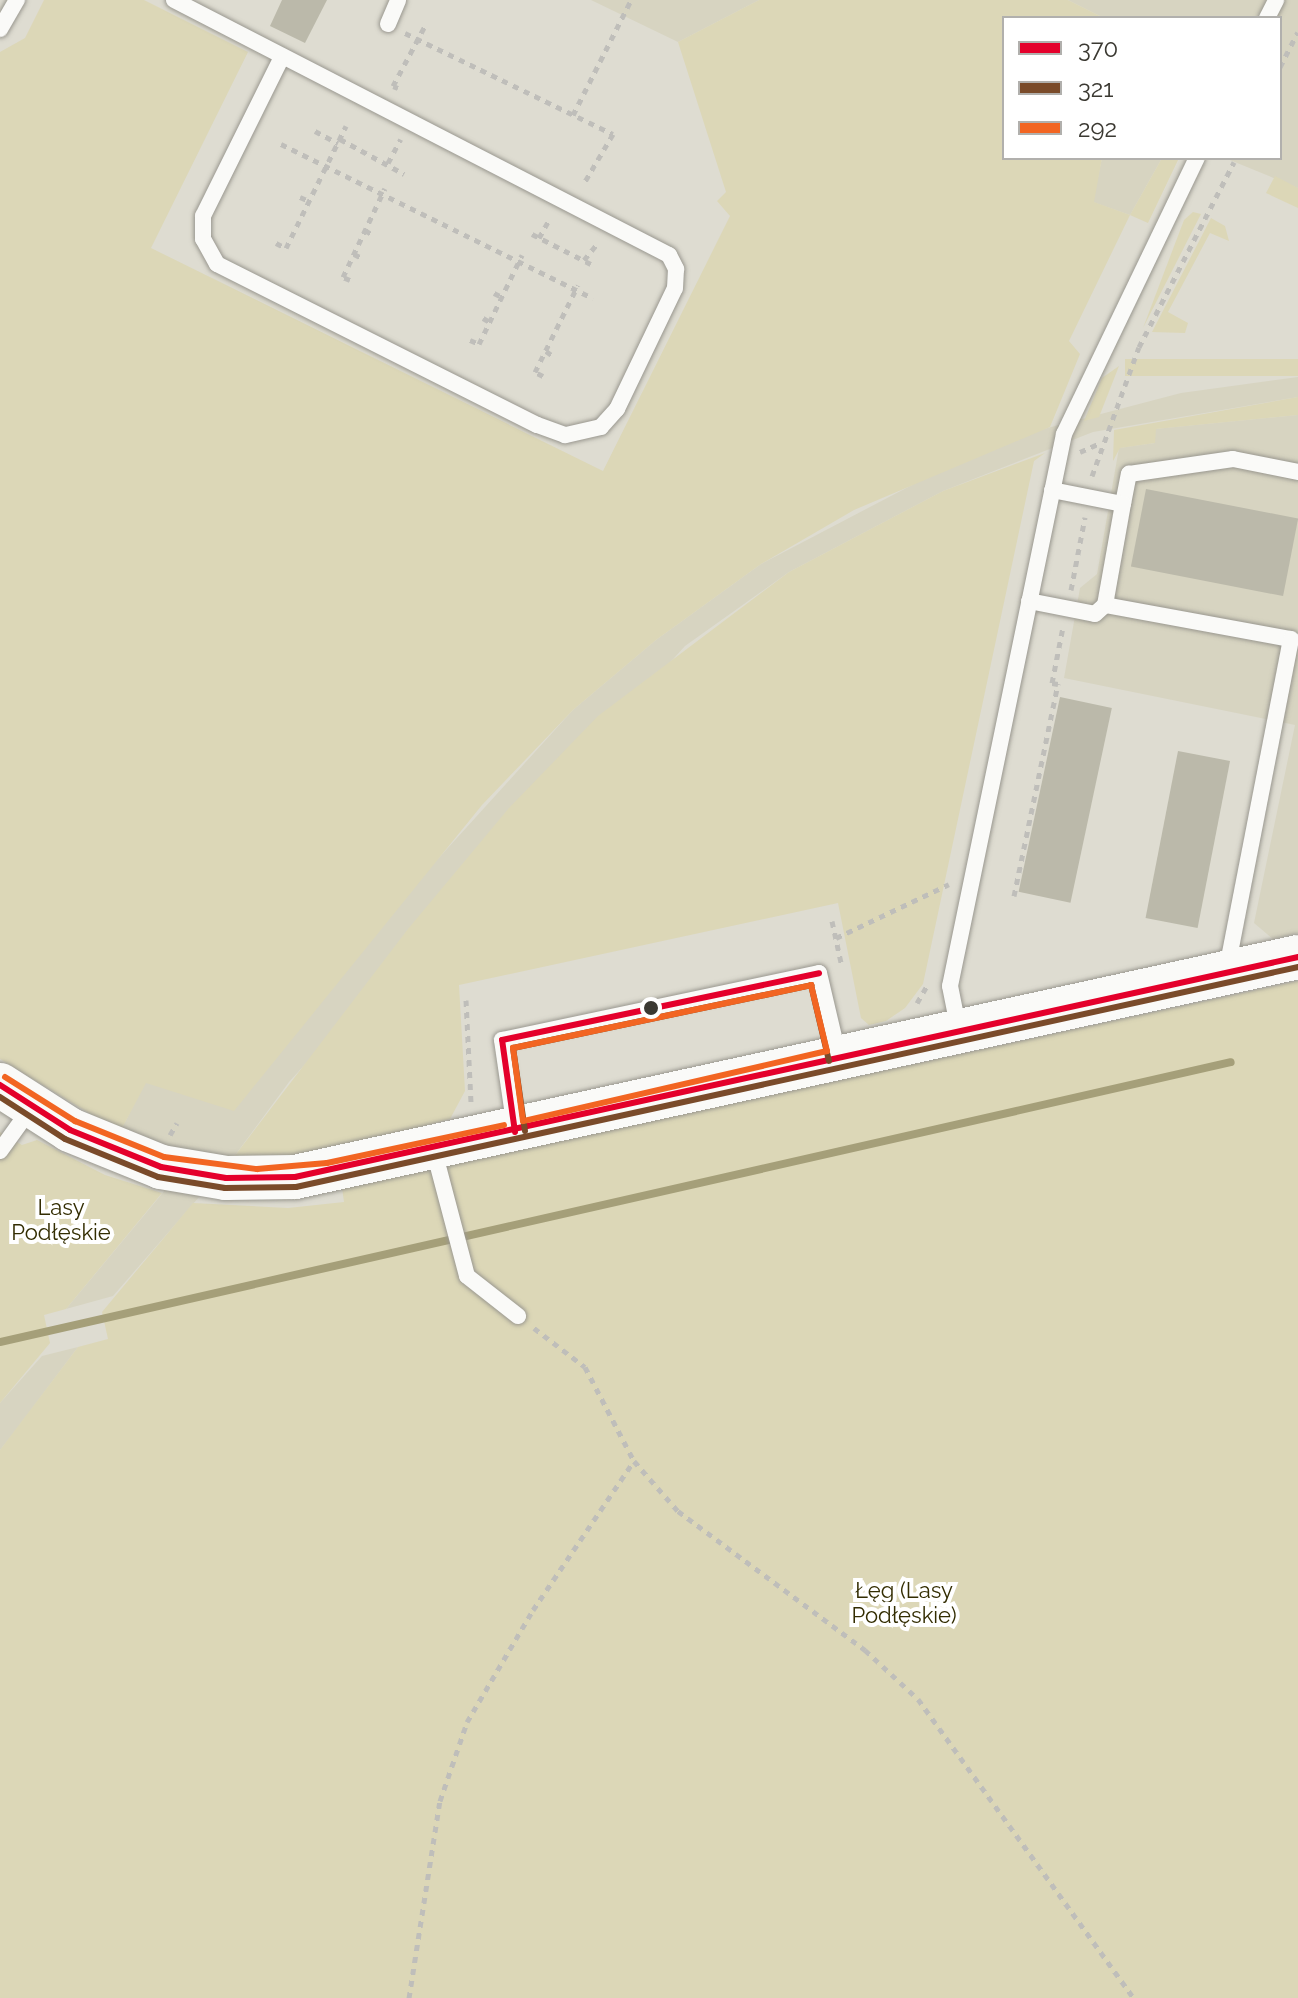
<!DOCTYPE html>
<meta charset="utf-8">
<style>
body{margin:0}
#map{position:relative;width:1298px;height:1998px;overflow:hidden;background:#dedcd1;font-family:Raleway,sans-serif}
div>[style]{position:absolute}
.built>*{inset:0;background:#d7d4c1}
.green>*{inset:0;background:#dcd7b7;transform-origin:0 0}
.stream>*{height:8px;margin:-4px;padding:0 4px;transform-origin:4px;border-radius:4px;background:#a59f79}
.building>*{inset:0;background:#bbb9aa;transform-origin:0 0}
.path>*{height:5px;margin-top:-2.5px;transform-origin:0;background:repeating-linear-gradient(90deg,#bfbeba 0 6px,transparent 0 12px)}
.roads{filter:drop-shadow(0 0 2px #99978f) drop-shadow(0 0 2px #99978f)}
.lane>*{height:16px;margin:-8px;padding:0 8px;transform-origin:8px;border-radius:8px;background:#fafaf8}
.secondary>*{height:44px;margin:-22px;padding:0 22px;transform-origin:22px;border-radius:22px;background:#fafaf8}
.bus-1>*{height:6px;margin:-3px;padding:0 3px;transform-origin:3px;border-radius:3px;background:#e4002b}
.bus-2>*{height:6px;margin:-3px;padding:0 3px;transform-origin:3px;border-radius:3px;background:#7a4b2a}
.bus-3>*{height:6px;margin:-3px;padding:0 3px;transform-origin:3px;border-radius:3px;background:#f26522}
.dots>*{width:22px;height:22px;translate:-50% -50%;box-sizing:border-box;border:4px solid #fff;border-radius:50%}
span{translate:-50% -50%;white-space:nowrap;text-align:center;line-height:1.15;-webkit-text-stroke:8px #fff;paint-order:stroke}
.park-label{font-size:22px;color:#332d02}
.legend{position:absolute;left:1002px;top:16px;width:280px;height:144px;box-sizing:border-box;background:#fff;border:2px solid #b1b0ad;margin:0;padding:10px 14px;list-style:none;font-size:24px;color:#3b3932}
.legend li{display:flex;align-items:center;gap:16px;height:40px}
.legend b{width:40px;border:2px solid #b1b0ad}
</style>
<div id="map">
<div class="built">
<i style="clip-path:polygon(591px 0,759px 0,678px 42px)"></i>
<i style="clip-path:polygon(1068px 0,1298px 0,1298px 188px,1225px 158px,1280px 158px,1280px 18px,1104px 18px)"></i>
<i style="clip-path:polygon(1102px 158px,1162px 158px,1130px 215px,1093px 202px)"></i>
<i style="clip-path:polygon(1298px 377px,1298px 397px,1093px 432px,943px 491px,789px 572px,685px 646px,289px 1082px,233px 1158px,113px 1296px,66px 1309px,196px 1153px,120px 1132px,145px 1083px,388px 914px,573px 710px,656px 640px,761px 564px,956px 462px,1036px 431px,1181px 393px)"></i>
<i style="clip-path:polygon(1298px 415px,1298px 933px,1273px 939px,1254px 923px,1295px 725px,1064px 678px,1080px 588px,1097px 574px,1119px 448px,1155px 443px,1155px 429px)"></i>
<i style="clip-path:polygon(78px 1347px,12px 1435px,0 1450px,0 1403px,42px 1356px)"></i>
</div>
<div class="green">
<i style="clip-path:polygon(44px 0,144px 0,248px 52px,151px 248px,603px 471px,730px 216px,717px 201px,726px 192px,678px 42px,759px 0,1068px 0,1104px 18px,1004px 18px,1004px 158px,1102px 158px,1094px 202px,1130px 215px,1162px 158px,1179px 158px,1148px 223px,1130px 215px,1069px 341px,1080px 354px,1050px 427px,854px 510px,761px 564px,656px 640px,573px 710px,482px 805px,234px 1111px,146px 1083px,120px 1132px,0 1059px,0 52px,25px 38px)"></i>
<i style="clip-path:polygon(1275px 176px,1298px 188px,1298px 208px,1266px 193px)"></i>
<i style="clip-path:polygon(1193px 212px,1201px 214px,1143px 328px,1184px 220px)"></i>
<i style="clip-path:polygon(1211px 218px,1225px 226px,1229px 241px,1210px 233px,1168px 312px,1188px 323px,1185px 333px,1152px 332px)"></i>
<i style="left:1298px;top:359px;width:17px;height:173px;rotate:90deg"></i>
<i style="clip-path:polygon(1119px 366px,1099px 417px,1084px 421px,1102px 378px)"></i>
<i style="clip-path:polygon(1298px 397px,1298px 415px,1156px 429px,1155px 443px,1120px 448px,1113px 461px,1114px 430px)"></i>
<i style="clip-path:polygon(1045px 453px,1034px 461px,923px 984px,905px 1008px,886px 1021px,869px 1025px,861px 1018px,838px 903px,459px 985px,465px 1091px,450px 1119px,311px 1157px,233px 1158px,408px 929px,509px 808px,598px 716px,789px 572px,943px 491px)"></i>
<i style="clip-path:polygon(1298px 981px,1298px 1998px,0 1998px,0 1450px,78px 1347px,108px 1339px,102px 1312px,193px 1203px,288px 1208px,344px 1202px,342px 1188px)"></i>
<i style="clip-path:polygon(0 1132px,22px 1145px,37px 1140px,105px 1175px,162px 1193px,66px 1309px,44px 1315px,50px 1343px,0 1403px)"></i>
</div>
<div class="stream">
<i style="left:0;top:1342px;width:1262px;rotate:-12.81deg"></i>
</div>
<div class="building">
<i style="clip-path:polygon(282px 0,327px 0,305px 43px,270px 26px)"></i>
<i style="left:1146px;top:489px;width:155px;height:79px;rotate:11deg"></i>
<i style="left:1060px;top:697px;width:53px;height:199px;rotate:12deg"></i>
<i style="left:1178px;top:751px;width:53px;height:170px;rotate:11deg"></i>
</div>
<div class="path">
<i style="left:405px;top:33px;width:231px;rotate:25.9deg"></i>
<i style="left:613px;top:134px;width:59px;rotate:120.5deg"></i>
<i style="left:1280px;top:67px;width:39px;rotate:-63deg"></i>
<i style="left:398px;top:88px;width:5px;rotate:-158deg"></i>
<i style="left:393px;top:86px;width:70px;rotate:-62deg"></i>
<i style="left:573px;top:115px;width:129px;rotate:-63.2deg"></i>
<i style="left:315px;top:131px;width:26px;rotate:28deg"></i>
<i style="left:340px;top:139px;width:73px;rotate:28.7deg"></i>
<i style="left:281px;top:144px;width:348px;rotate:26.3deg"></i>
<i style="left:388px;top:163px;width:27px;rotate:-62deg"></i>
<i style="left:300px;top:197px;width:10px;rotate:24deg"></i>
<i style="left:365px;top:230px;width:9px;rotate:32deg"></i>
<i style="left:532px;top:234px;width:66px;rotate:27deg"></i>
<i style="left:539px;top:238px;width:23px;rotate:-61deg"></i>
<i style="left:276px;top:243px;width:11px;rotate:27deg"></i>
<i style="left:286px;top:248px;width:136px;rotate:-63.8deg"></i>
<i style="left:354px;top:254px;width:11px;rotate:27deg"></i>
<i style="left:584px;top:260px;width:19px;rotate:-51deg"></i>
<i style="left:350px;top:280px;width:8px;rotate:-157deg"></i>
<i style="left:343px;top:277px;width:98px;rotate:-64.7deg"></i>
<i style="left:494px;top:293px;width:9px;rotate:27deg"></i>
<i style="left:483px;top:318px;width:8px;rotate:30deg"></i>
<i style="left:470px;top:340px;width:10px;rotate:24deg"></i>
<i style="left:479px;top:344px;width:99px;rotate:-64.2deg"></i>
<i style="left:546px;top:351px;width:9px;rotate:36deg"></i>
<i style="left:543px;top:376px;width:9px;rotate:-153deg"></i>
<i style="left:535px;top:372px;width:97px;rotate:-63.7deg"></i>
<i style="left:1080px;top:452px;width:22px;rotate:-24deg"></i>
<i style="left:1092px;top:476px;width:137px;rotate:-70deg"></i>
<i style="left:1139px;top:347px;width:208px;rotate:-62.8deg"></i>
<i style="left:1071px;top:590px;width:74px;rotate:-79.1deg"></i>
<i style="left:1014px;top:896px;width:217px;rotate:-78.3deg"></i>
<i style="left:1058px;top:684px;width:6px;rotate:-171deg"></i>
<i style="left:1052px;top:683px;width:57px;rotate:-78.9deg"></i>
<i style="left:832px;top:921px;width:47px;rotate:77.7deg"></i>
<i style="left:836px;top:938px;width:125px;rotate:-25.5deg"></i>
<i style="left:466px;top:1000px;width:104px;rotate:87.2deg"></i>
<i style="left:917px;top:1003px;width:22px;rotate:-60deg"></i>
<i style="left:170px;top:1135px;width:14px;rotate:-60deg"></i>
<i style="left:534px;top:1328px;width:64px;rotate:37.4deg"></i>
<i style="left:585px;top:1367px;width:106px;rotate:62.5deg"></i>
<i style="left:634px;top:1461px;width:67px;rotate:48.7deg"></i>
<i style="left:678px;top:1511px;width:233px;rotate:36.6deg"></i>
<i style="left:865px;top:1650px;width:72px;rotate:42.8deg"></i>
<i style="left:918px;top:1699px;width:369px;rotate:54.2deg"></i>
<i style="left:409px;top:1998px;width:199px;rotate:-81.1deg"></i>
<i style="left:440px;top:1801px;width:83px;rotate:-71.1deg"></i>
<i style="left:467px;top:1722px;width:130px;rotate:-59.5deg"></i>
<i style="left:533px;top:1610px;width:180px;rotate:-55.9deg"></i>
</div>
<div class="roads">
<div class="lane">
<i style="left:174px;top:0;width:557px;rotate:27.26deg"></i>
<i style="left:669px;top:255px;width:16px;rotate:63deg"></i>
<i style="left:676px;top:269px;width:19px;rotate:93deg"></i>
<i style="left:675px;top:288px;width:134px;rotate:115.6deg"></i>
<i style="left:617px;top:409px;width:24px;rotate:132deg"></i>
<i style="left:601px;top:427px;width:37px;rotate:167deg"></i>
<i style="left:565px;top:435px;width:30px;rotate:-160deg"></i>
<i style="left:537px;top:425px;width:358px;rotate:-153.3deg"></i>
<i style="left:217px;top:264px;width:29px;rotate:-119deg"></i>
<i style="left:203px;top:239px;width:23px;rotate:-90deg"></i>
<i style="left:203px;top:216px;width:178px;rotate:-63.6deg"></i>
<i style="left:1267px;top:18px;width:20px;rotate:-63deg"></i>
<i style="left:388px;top:24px;width:26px;rotate:-67deg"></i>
<i style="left:0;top:29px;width:34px;rotate:-60deg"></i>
<i style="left:1052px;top:490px;width:72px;rotate:11.2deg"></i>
<i style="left:1123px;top:504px;width:31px;rotate:-79deg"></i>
<i style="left:1129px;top:474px;width:105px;rotate:-8.2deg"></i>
<i style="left:1233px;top:459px;width:66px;rotate:11.3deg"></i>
<i style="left:1029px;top:601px;width:67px;rotate:11.1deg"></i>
<i style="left:1095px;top:614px;width:13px;rotate:-42deg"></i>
<i style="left:1105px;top:605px;width:189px;rotate:10.4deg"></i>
<i style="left:1291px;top:639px;width:334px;rotate:101deg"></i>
<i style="left:1105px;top:605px;width:103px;rotate:-79.9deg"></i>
<i style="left:959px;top:1031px;width:46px;rotate:-101.3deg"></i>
<i style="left:950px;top:986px;width:564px;rotate:-78.33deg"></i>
<i style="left:1064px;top:434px;width:306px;rotate:-64.3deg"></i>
<i style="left:515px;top:1129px;width:90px;rotate:-98.3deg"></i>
<i style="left:502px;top:1040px;width:324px;rotate:-11.9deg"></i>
<i style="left:819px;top:973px;width:87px;rotate:76.8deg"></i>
<i style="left:0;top:1151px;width:53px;rotate:-54.2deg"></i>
<i style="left:434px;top:1151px;width:129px;rotate:75.2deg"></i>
<i style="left:467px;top:1276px;width:65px;rotate:38.1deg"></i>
</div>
<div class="secondary">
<i style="left:0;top:1085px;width:83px;rotate:32.7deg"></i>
<i style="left:70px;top:1130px;width:98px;rotate:22.1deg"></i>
<i style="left:161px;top:1167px;width:66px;rotate:9.6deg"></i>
<i style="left:226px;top:1178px;width:69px;rotate:-0.8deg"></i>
<i style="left:295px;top:1177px;width:1027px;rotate:-12.37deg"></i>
</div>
</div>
<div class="bus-1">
<i style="left:0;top:1085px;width:83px;rotate:32.7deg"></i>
<i style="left:70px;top:1130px;width:98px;rotate:22.1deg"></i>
<i style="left:161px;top:1167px;width:66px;rotate:9.6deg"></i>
<i style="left:226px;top:1178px;width:69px;rotate:-0.8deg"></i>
<i style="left:295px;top:1177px;width:1027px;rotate:-12.37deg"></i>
<i style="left:515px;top:1132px;width:93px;rotate:-98deg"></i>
<i style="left:502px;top:1040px;width:324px;rotate:-11.9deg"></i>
</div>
<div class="bus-2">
<i style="left:0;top:1097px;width:77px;rotate:32.9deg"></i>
<i style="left:65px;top:1139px;width:100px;rotate:22.2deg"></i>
<i style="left:158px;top:1177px;width:68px;rotate:9.3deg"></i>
<i style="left:225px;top:1188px;width:71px;rotate:-0.8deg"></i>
<i style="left:296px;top:1187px;width:1026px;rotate:-12.38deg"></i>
<i style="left:525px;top:1131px;width:84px;rotate:-98.2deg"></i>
<i style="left:513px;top:1048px;width:305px;rotate:-11.9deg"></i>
<i style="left:811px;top:985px;width:78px;rotate:76.7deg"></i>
</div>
<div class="bus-3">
<i style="left:811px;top:985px;width:68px;rotate:76.4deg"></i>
<i style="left:827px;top:1051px;width:312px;rotate:167deg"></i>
<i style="left:523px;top:1121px;width:74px;rotate:-97.8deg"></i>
<i style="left:513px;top:1048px;width:305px;rotate:-11.9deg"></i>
<i style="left:5px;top:1077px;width:83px;rotate:32.2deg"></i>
<i style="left:75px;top:1121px;width:96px;rotate:22deg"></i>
<i style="left:164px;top:1157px;width:94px;rotate:7.4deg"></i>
<i style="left:257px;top:1169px;width:70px;rotate:-4.9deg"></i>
<i style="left:327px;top:1163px;width:181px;rotate:-12.1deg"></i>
</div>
<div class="dots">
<i style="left:651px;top:1008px;background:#3b3932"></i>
</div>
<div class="park-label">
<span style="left:61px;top:1220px">Lasy<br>Podłęskie</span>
<span style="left:904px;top:1603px">Łęg (Lasy<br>Podłęskie)</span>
</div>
<ul class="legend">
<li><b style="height:10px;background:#e4002b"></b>370</li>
<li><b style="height:10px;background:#7a4b2a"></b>321</li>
<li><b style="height:10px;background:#f26522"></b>292</li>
</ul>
</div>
